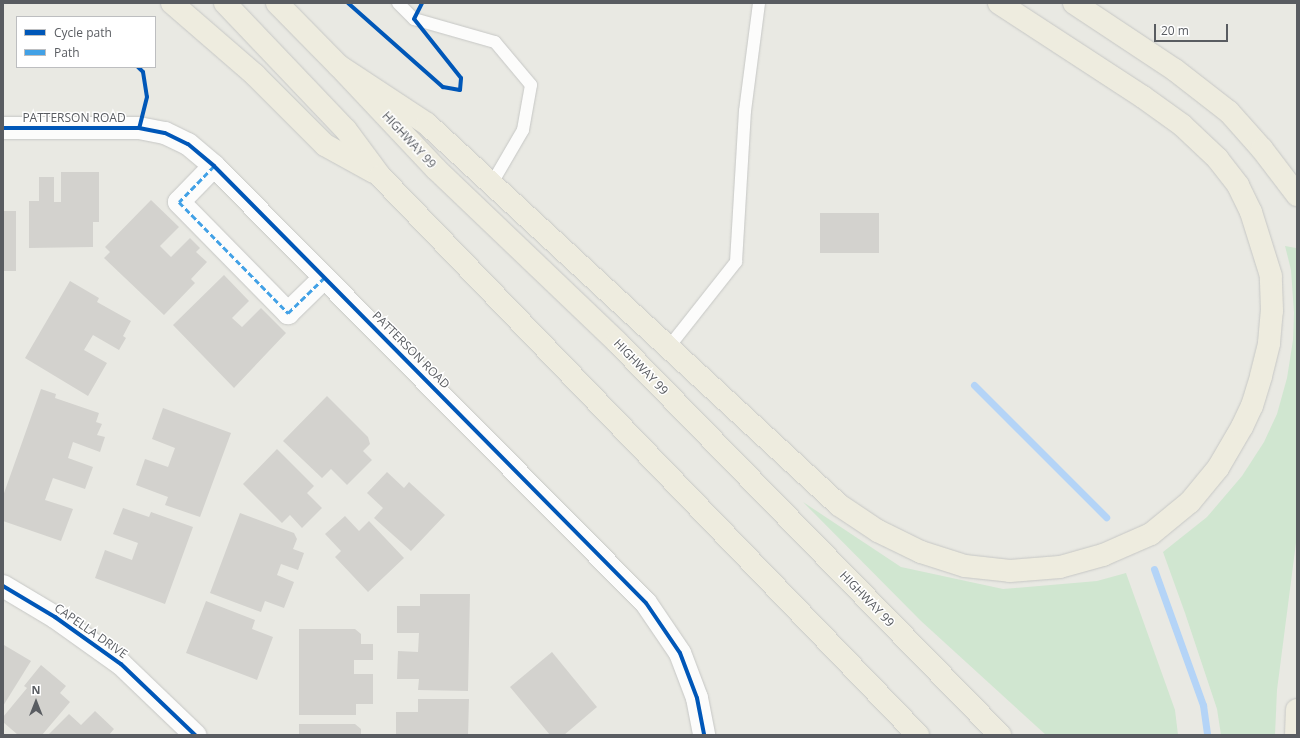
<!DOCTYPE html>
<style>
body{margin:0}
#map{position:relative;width:1300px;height:738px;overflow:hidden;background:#e9e9e3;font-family:"Open Sans",sans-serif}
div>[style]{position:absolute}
.green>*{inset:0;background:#d0e6d0}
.stream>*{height:7px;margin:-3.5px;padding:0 3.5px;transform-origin:3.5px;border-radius:3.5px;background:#b4d4f7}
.building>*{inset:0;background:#d3d2ce;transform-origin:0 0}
.roads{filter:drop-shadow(0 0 1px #c6c7c5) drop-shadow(0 0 1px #c6c7c5)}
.service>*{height:12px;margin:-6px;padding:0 6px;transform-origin:6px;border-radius:6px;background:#fcfcfb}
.minor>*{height:22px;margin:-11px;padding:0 11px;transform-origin:11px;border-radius:11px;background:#fcfcfb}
.motorway>*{height:22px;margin:-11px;padding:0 11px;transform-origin:11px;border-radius:11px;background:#eeecdf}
.quiet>*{height:3px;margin-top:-1.5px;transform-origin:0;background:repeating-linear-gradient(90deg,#42a1e6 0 6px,transparent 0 9px)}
.cycleway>*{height:4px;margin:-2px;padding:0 2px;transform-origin:2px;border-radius:2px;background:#0057b8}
span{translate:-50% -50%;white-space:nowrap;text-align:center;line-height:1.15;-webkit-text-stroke:3px #fff;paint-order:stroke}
.street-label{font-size:12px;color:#595c61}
.frame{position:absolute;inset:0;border:4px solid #595c61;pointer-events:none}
.legend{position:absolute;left:16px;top:16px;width:140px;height:52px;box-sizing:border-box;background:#fff;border:1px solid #bdbec0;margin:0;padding:5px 7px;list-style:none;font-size:12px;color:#595c61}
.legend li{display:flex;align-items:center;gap:8px;height:20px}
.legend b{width:20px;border:1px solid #bdbec0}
.north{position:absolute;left:16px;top:682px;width:40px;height:40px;-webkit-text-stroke:3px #fff;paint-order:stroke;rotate:0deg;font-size:11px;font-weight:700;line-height:16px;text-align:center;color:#595c61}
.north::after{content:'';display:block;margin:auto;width:14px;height:18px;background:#595c61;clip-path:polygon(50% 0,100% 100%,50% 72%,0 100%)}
.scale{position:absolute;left:1154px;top:24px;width:74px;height:18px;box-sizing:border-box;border:2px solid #595c61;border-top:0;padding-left:5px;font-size:12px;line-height:14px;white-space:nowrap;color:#595c61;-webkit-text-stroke:3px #fff;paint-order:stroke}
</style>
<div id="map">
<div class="green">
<i style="clip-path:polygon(1285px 246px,1296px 248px,1297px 252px,1297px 535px,1277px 690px,1275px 735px,1221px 735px,1217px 709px,1185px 613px,1163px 552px,1207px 517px,1242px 476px,1264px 442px,1277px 414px,1287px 378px,1293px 340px,1294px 313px,1291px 270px)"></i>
<i style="clip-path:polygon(803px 502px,901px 567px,1003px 589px,1097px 581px,1126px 573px,1175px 710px,1178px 735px,1046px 735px,921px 621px)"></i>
</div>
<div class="stream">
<i style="left:974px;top:385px;width:187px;rotate:45deg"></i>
<i style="left:1154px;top:569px;width:145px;rotate:70.2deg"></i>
<i style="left:1203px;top:705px;width:30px;rotate:82deg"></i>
</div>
<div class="building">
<i style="clip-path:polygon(61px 172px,99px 172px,99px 222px,93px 222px,93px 247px,29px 248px,29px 201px,39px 201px,39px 177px,54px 177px,54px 202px,61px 202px)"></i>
<i style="clip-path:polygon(151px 200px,179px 227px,160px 246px,171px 257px,190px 238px,200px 248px,196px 252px,207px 262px,191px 279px,195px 283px,164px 315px,104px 258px,110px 252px,105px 247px)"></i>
<i style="left:3px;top:211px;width:13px;height:60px"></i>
<i style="left:820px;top:213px;width:59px;height:40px"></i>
<i style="clip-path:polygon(224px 275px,249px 301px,232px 318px,242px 327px,261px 308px,286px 333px,234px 388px,173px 325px)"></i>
<i style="clip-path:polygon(70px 281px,99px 298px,97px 302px,131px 321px,123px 336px,126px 338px,119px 350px,93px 335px,84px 350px,107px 363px,88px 396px,25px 358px)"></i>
<i style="clip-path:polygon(41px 389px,56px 394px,55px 398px,99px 413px,96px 422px,102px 424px,97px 435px,105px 437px,100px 452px,73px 442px,68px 458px,93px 467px,85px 489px,53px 478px,45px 500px,73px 509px,61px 541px,3px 521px,3px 496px)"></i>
<i style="clip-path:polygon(327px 396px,368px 437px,370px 444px,363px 451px,372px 460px,347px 485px,331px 469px,322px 478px,283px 441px)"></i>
<i style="clip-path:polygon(163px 408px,231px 433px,200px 517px,165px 505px,168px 497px,136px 485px,145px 459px,168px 467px,175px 448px,152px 439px)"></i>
<i style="clip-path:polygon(277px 449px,314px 486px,307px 493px,322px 508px,302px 528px,290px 515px,282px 523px,243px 484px)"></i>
<i style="clip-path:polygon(387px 472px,404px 488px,409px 482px,445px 515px,411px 551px,374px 518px,383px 508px,367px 493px)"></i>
<i style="clip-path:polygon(123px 508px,149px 517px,151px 512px,193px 527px,165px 604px,95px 578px,105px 550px,132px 560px,138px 543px,113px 534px)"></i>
<i style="clip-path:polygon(240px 513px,294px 533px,297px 539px,293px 549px,304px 553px,298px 570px,281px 564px,277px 575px,294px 582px,284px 608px,265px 601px,261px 612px,210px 593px)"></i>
<i style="clip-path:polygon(345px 516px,359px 531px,369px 521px,404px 558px,368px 592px,335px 557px,341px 551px,325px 534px)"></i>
<i style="clip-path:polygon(420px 594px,470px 594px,468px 691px,418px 690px,419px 679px,397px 679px,398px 651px,418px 652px,419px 633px,397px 633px,397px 606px,420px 606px)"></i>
<i style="clip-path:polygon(206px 601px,255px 620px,252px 629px,273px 637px,257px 680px,186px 653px)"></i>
<i style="clip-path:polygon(299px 629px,355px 629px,361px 634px,361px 644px,373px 644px,373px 660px,354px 660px,354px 674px,373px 674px,373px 704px,356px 704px,356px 715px,299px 715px)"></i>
<i style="clip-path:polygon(4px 645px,31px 661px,3px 706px,3px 646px)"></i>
<i style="clip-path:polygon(552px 652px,597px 707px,564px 735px,550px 735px,510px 687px)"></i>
<i style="clip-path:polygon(41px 665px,66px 686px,60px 693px,70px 702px,42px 735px,18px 735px,3px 722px,3px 717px,27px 688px,24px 686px)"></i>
<i style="clip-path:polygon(418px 699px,469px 699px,468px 735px,396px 735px,396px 712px,418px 712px)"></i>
<i style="clip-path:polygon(95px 711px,114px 729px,109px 735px,48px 735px,69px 714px,81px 725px)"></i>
<i style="clip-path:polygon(299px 724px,355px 724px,361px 729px,361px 735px,299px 735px)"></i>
</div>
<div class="roads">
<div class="service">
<i style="left:398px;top:3px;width:23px;rotate:45deg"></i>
<i style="left:414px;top:19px;width:84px;rotate:15.9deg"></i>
<i style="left:495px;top:42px;width:56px;rotate:50.1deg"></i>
<i style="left:531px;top:85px;width:46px;rotate:100.1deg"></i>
<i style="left:523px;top:130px;width:64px;rotate:120.2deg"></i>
<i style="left:668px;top:348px;width:110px;rotate:-51.7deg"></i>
<i style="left:736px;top:262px;width:151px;rotate:-86.6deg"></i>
<i style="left:745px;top:111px;width:109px;rotate:-82.6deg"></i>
</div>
<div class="minor">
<i style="left:3px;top:128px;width:136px"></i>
<i style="left:139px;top:128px;width:26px;rotate:11deg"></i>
<i style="left:165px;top:133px;width:25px;rotate:26deg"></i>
<i style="left:188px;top:144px;width:34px;rotate:40deg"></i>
<i style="left:214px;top:166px;width:614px;rotate:45.33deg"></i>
<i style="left:646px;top:603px;width:60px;rotate:55.8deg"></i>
<i style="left:680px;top:653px;width:48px;rotate:69.3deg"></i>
<i style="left:697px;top:698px;width:38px;rotate:79deg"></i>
<i style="left:214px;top:166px;width:50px;rotate:134.2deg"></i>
<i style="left:179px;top:202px;width:156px;rotate:45.5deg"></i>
<i style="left:288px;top:313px;width:50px;rotate:-44.2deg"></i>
<i style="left:3px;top:586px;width:61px;rotate:30.8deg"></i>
<i style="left:55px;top:617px;width:81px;rotate:35.5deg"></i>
<i style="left:121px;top:664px;width:103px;rotate:43.8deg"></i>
</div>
<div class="motorway">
<i style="left:172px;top:3px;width:110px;rotate:40.9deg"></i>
<i style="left:255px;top:75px;width:99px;rotate:45deg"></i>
<i style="left:325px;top:145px;width:56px;rotate:28.9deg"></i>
<i style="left:225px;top:3px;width:175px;rotate:46.4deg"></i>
<i style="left:346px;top:130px;width:57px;rotate:53.5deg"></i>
<i style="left:380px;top:176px;width:776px;rotate:46.1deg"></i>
<i style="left:277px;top:3px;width:88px;rotate:45.5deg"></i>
<i style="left:339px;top:66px;width:141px;rotate:46.7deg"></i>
<i style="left:436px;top:169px;width:250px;rotate:43.7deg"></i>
<i style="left:617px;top:342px;width:549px;rotate:45.74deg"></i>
<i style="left:1074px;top:3px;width:121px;rotate:33.6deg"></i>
<i style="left:1175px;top:70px;width:68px;rotate:37.9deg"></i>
<i style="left:1229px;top:112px;width:50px;rotate:48.3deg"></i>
<i style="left:1262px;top:149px;width:58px;rotate:52.7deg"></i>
<i style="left:339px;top:66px;width:105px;rotate:33.4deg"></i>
<i style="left:427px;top:124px;width:561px;rotate:42.76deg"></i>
<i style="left:839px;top:505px;width:47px;rotate:33.7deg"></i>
<i style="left:878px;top:531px;width:48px;rotate:26deg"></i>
<i style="left:921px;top:552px;width:46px;rotate:17.7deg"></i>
<i style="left:965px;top:566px;width:45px;rotate:6.3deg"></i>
<i style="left:1010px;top:571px;width:50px;rotate:-4.6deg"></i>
<i style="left:1060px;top:567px;width:45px;rotate:-15.6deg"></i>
<i style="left:1103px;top:555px;width:52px;rotate:-23.6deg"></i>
<i style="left:1151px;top:534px;width:50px;rotate:-39.4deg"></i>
<i style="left:1190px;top:502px;width:44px;rotate:-50.5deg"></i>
<i style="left:1218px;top:468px;width:48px;rotate:-59.7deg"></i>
<i style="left:1242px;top:427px;width:23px;rotate:-65deg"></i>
<i style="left:1252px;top:406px;width:31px;rotate:-73deg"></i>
<i style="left:1261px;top:376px;width:34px;rotate:-76deg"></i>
<i style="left:1269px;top:343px;width:32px;rotate:-85deg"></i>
<i style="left:1272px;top:311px;width:35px;rotate:-92deg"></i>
<i style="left:1271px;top:276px;width:67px;rotate:-107.4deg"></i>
<i style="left:1251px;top:212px;width:30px;rotate:-116deg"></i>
<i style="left:1238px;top:185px;width:33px;rotate:-128deg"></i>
<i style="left:1218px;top:159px;width:50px;rotate:-136.6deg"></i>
<i style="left:1182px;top:125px;width:48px;rotate:-144.3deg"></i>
<i style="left:1143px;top:97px;width:172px;rotate:-146.9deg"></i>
<i style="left:1296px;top:735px;width:25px;rotate:-88deg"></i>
</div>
</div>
<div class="quiet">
<i style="left:214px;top:166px;width:50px;rotate:134.2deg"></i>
<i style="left:179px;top:202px;width:156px;rotate:45.5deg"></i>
<i style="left:288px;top:313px;width:50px;rotate:-44.2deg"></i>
</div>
<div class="cycleway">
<i style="left:348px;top:3px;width:127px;rotate:41.5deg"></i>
<i style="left:443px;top:87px;width:17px;rotate:10deg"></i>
<i style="left:460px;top:90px;width:12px;rotate:-85deg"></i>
<i style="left:461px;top:78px;width:75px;rotate:-128.5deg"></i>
<i style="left:414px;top:19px;width:18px;rotate:-63deg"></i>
<i style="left:138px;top:67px;width:7px;rotate:45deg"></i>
<i style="left:143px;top:72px;width:25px;rotate:81deg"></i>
<i style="left:147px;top:97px;width:32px;rotate:104deg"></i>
<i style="left:3px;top:128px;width:136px"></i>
<i style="left:139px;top:128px;width:26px;rotate:11deg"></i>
<i style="left:165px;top:133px;width:25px;rotate:26deg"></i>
<i style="left:188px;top:144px;width:34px;rotate:40deg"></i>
<i style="left:214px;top:166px;width:614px;rotate:45.33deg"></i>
<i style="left:646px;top:603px;width:60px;rotate:55.8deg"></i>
<i style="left:680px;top:653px;width:48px;rotate:69.3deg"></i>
<i style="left:697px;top:698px;width:38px;rotate:79deg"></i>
<i style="left:3px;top:586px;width:61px;rotate:30.8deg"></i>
<i style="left:55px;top:617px;width:81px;rotate:35.5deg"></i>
<i style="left:121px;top:664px;width:103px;rotate:43.8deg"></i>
</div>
<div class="street-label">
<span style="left:74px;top:118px">PATTERSON ROAD</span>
<span style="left:409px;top:140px;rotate:47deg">HIGHWAY 99</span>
<span style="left:411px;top:350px;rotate:45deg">PATTERSON ROAD</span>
<span style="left:641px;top:367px;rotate:46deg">HIGHWAY 99</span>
<span style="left:867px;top:599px;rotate:46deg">HIGHWAY 99</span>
<span style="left:91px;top:631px;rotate:35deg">CAPELLA DRIVE</span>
</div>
<div class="frame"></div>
<ul class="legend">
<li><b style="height:5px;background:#0057b8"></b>Cycle path</li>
<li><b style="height:5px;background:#42a1e6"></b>Path</li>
</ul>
<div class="north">N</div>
<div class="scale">20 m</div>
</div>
